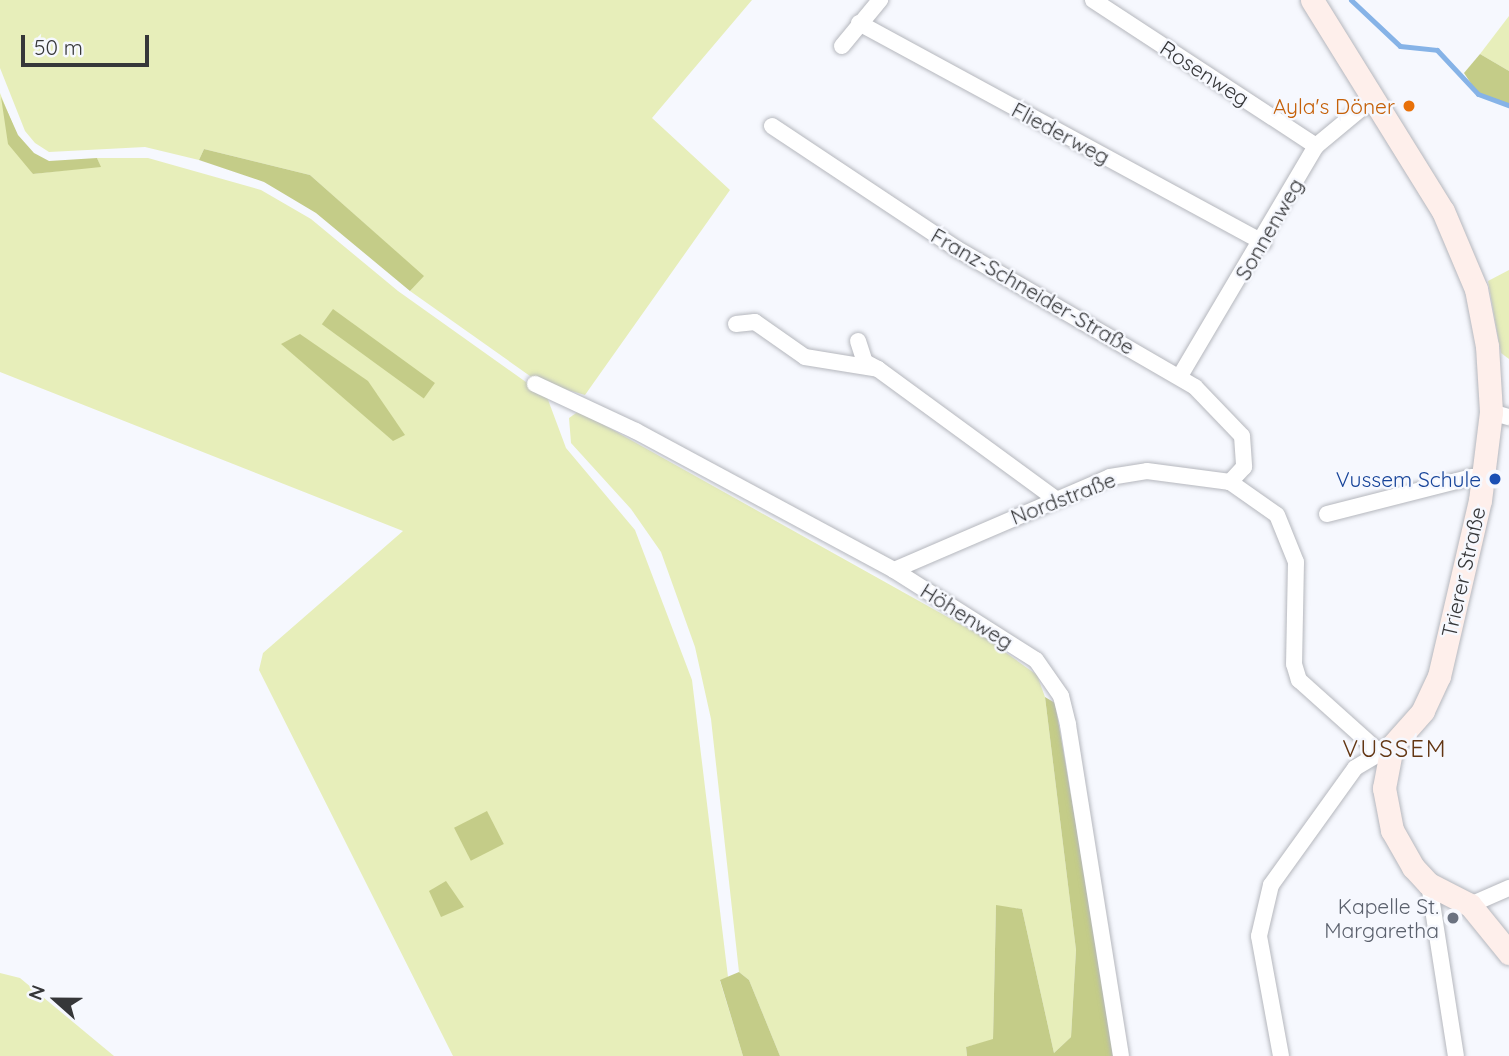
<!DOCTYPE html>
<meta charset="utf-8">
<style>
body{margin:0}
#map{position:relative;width:1509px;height:1056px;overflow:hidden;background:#f6f8fe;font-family:Quicksand,sans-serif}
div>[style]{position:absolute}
.green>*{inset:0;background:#e7eeba}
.forest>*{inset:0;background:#c4cc88;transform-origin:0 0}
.stream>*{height:5px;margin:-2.5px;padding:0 2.5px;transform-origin:2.5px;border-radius:2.5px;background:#86b3e7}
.roads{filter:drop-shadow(0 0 2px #b5b7bd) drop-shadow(0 0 2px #b5b7bd)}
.minor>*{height:16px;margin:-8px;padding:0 8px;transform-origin:8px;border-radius:8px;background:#fff}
.secondary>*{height:23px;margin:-11.5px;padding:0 11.5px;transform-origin:11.5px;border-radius:11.5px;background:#feefeb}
.dots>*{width:19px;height:19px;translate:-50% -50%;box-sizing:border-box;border:4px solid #f6f8fe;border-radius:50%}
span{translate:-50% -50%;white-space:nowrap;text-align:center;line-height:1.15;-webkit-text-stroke:5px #f6f8fe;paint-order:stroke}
.street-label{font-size:21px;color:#363739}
.food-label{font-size:21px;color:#c56008}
.right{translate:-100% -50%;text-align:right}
.transit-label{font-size:21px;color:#164399}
.worship-label{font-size:21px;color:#5b616d}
.quarter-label{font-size:24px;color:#633613;letter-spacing:2px}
.north{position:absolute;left:21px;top:965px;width:70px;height:70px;-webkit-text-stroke:5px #f6f8fe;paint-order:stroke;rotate:291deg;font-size:19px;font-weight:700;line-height:28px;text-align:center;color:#363739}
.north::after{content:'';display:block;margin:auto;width:24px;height:32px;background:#363739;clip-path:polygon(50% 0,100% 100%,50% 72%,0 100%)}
.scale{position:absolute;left:21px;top:35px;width:128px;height:32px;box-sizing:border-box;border:4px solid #363739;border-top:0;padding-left:9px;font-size:21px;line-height:24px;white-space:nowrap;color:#363739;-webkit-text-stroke:5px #f6f8fe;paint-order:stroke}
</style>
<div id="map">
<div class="green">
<i style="clip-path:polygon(0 0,752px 0,652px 118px,730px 190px,585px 395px,537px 381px,410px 291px,423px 276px,310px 175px,204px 149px,199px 160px,145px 147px,49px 152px,35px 143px,25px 131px,0 68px)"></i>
<i style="clip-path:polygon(1509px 16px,1509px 71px,1480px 54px)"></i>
<i style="clip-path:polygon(0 93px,33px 174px,100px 166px,97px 158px,148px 158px,261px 190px,311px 219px,398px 291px,547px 397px,566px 448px,635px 530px,692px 680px,728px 977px,720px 981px,743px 1056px,453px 1056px,259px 670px,263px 653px,403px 531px,0 372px)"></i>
<i style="clip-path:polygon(1509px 270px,1509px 359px,1501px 353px,1488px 281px)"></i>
<i style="clip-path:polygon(579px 411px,987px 639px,1037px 675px,1045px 697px,1076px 950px,1071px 1037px,1054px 1053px,1022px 909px,996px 906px,993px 1040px,966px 1047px,967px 1056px,780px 1056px,749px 980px,739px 972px,711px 719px,695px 647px,661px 552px,631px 509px,571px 443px,569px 418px)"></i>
<i style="clip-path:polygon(0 973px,20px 978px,114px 1056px,0 1056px)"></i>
</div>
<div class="forest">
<i style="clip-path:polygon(1480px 54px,1509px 71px,1509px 105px,1478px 94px,1464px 73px)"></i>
<i style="clip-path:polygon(1px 97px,18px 135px,34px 153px,49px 161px,97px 158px,101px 167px,33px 174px,8px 144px)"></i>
<i style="clip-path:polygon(204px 149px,310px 175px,424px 276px,410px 291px,316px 213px,264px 182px,199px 160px)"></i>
<i style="left:333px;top:309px;width:126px;height:19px;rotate:36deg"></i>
<i style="clip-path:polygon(300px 334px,368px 381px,405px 435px,393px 441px,281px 344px)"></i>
<i style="clip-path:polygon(1045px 697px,1055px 703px,1116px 1056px,967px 1056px,966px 1047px,993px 1039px,996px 905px,1022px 909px,1054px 1053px,1071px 1037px,1076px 950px)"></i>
<i style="left:487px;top:811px;width:37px;height:37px;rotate:63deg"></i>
<i style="clip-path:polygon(446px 881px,464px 907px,441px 917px,429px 891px)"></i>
<i style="clip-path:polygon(739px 972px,749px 980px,780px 1056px,743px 1056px,720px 980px)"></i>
</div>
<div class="stream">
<i style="left:1351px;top:0;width:67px;rotate:43.2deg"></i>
<i style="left:1400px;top:46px;width:37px;rotate:6deg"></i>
<i style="left:1437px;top:50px;width:60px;rotate:47deg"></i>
<i style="left:1478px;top:94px;width:33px;rotate:20deg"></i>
</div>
<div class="roads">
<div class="minor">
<i style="left:1093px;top:0;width:267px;rotate:33.2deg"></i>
<i style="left:859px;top:23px;width:460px;rotate:28.5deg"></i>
<i style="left:842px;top:46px;width:60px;rotate:-50.4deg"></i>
<i style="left:772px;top:126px;width:222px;rotate:33.6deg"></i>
<i style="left:957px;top:249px;width:275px;rotate:30.1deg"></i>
<i style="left:1195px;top:387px;width:68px;rotate:46.2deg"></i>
<i style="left:1242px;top:436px;width:31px;rotate:86deg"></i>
<i style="left:1244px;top:467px;width:21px;rotate:133deg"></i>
<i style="left:736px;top:324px;width:19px;rotate:-6deg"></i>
<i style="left:755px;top:322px;width:61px;rotate:35deg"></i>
<i style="left:805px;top:357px;width:74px;rotate:9.3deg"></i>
<i style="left:878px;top:369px;width:218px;rotate:36.2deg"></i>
<i style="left:858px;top:341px;width:22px;rotate:72deg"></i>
<i style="left:865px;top:362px;width:15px;rotate:28deg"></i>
<i style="left:1180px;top:376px;width:267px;rotate:-59.4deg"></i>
<i style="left:1316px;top:146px;width:77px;rotate:-39.7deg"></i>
<i style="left:535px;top:384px;width:111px;rotate:25deg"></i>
<i style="left:636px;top:431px;width:293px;rotate:28.3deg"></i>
<i style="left:894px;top:570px;width:168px;rotate:32.4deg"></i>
<i style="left:1036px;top:660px;width:44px;rotate:55.2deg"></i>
<i style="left:1061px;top:696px;width:30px;rotate:76deg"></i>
<i style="left:1068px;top:725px;width:335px;rotate:80.9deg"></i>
<i style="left:1491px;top:412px;width:19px;rotate:16deg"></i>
<i style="left:1327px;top:514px;width:150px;rotate:-14.3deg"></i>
<i style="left:1472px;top:477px;width:12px;rotate:5deg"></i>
<i style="left:894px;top:570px;width:235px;rotate:-23.3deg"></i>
<i style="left:1110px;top:477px;width:37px;rotate:-9deg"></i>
<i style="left:1147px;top:471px;width:84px;rotate:7.5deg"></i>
<i style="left:1230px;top:482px;width:57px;rotate:35.1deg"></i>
<i style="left:1277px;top:515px;width:51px;rotate:68deg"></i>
<i style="left:1296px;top:562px;width:102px;rotate:91.1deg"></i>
<i style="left:1294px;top:664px;width:17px;rotate:73deg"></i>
<i style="left:1299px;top:680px;width:118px;rotate:41.9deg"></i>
<i style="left:1429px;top:884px;width:174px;rotate:81.1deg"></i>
<i style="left:1470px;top:905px;width:43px;rotate:-23.6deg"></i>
<i style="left:1281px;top:1056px;width:122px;rotate:-100.4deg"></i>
<i style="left:1259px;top:936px;width:52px;rotate:-76.8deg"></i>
<i style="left:1271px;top:885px;width:144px;rotate:-54.3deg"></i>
<i style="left:1355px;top:768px;width:27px;rotate:-31deg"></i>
</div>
<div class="secondary">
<i style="left:1312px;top:0;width:248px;rotate:58.2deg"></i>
<i style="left:1443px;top:211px;width:85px;rotate:67.1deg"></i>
<i style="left:1476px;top:289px;width:58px;rotate:79.1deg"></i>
<i style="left:1487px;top:346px;width:66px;rotate:86.5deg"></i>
<i style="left:1491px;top:412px;width:89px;rotate:97.1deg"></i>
<i style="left:1480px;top:500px;width:181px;rotate:103.1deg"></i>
<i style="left:1439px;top:676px;width:38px;rotate:115deg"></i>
<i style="left:1423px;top:711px;width:47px;rotate:131.5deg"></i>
<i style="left:1392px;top:746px;width:43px;rotate:100.8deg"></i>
<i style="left:1384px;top:788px;width:43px;rotate:79.2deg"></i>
<i style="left:1392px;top:830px;width:43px;rotate:60.4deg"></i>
<i style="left:1413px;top:867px;width:23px;rotate:47deg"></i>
<i style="left:1429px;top:884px;width:46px;rotate:27.1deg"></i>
<i style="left:1470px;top:905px;width:62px;rotate:50.9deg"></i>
</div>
</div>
<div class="dots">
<i style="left:1409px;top:106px;background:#e8710a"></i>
<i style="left:1495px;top:479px;background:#1a4fb4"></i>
<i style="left:1453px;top:918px;background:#6b7280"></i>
</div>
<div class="street-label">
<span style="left:1205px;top:73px;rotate:33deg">Rosenweg</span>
<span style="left:1061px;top:133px;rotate:28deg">Fliederweg</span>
<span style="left:1269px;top:229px;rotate:-60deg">Sonnenweg</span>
<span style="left:1033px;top:291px;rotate:30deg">Franz-Schneider-Straße</span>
<span style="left:1063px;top:498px;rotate:-21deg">Nordstraße</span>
<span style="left:1463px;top:572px;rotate:-77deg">Trierer Straße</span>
<span style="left:967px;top:616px;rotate:32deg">Höhenweg</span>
</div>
<div class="food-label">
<span class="right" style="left:1395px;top:106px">Ayla's Döner</span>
</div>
<div class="transit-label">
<span class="right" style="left:1481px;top:479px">Vussem Schule</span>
</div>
<div class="worship-label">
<span class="right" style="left:1439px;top:918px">Kapelle St.<br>Margaretha</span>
</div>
<div class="quarter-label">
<span style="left:1395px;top:749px">VUSSEM</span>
</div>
<div class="north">N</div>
<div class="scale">50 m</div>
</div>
